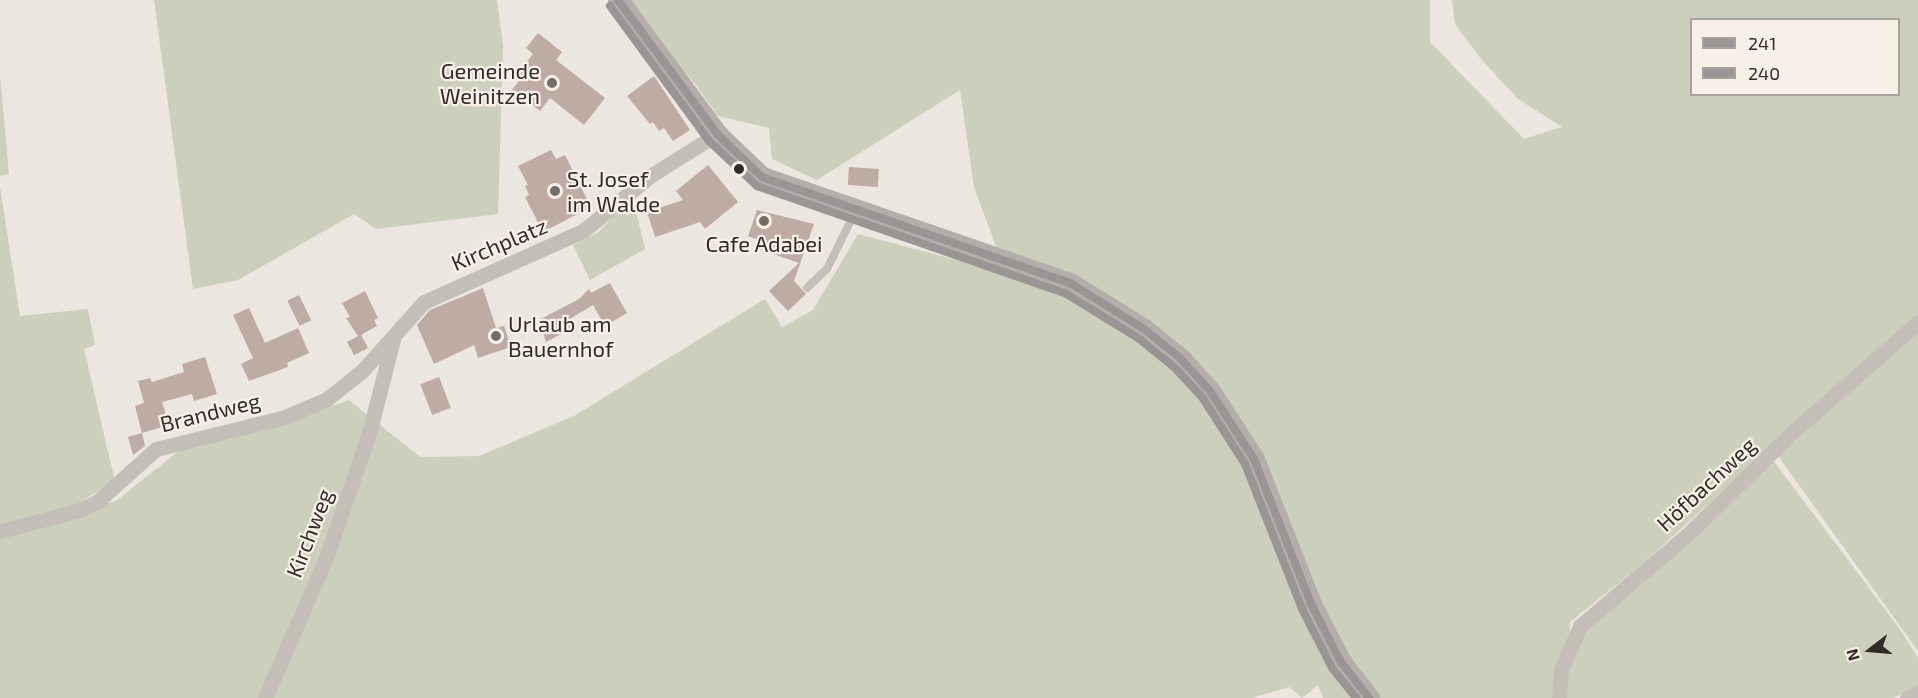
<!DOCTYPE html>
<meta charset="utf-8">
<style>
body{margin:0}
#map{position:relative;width:1918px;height:698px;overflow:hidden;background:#ebe6e0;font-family:"Exo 2",sans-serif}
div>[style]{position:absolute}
.green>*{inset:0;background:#cccfbb}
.building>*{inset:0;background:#bdaba4;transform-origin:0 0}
.service>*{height:8px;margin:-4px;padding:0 4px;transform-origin:4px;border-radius:4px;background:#c4beb9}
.minor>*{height:15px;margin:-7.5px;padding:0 7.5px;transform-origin:7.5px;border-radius:7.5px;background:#c4beb9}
.secondary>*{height:21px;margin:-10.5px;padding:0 10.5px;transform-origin:10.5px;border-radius:10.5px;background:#b4aeaa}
.bus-1>*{height:8px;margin:-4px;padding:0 4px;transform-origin:4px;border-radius:4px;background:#999594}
.bus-2>*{height:8px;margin:-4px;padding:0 4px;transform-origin:4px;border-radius:4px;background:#999594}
.dots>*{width:16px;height:16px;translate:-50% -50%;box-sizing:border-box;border:3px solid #f7f0e7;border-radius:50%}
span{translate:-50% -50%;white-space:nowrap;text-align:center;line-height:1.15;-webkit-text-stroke:4.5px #f7f0e7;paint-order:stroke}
.poi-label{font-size:22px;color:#332b28}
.right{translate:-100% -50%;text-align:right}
.left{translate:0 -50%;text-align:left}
.street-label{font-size:22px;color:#332b28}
.legend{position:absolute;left:1690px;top:18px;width:210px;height:78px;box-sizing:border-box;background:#f7f0e7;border:2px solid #a9a19b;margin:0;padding:8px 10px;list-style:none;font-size:18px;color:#332b28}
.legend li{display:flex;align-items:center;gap:12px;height:30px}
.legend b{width:30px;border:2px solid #a9a19b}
.north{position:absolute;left:1840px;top:620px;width:60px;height:60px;-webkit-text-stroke:4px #f7f0e7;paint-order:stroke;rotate:254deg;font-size:16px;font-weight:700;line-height:24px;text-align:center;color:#332b28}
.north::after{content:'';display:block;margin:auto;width:21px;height:27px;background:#332b28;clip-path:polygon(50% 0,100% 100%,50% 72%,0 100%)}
</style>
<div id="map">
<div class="green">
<i style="clip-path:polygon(154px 0,497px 0,503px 46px,498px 214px,376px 229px,354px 214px,238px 280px,193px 289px)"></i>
<i style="clip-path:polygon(evenodd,622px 0,1430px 0,1430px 42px,1524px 139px,1562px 127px,1518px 99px,1481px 59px,1455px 24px,1452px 0,1918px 0,1918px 314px,1640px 566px,1570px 622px,1570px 648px,1582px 632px,1773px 460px,1899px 628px,1918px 658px,1918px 686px,1893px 698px,1323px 698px,1318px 685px,1302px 698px,1289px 687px,1252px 698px,0 698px,0 533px,116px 501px,191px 441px,287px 422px,349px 400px,420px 457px,479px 456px,574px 416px,765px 299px,782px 327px,813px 310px,858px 234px,1006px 273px,974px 187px,960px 90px,817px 180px,772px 159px,769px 128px,718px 116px,696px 85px,622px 0,1692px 20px,1898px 20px,1898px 94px,1692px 94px,1692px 20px)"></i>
<i style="clip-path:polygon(0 75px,9px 174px,0 176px)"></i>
<i style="clip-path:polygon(0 187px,20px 316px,88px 309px,95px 345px,84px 349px,115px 481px,75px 505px,0 524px)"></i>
<i style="clip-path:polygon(626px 210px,637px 215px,645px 249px,590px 280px,573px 245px,599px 232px,614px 215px)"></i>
<i style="clip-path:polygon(1918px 332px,1918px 651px,1778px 456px)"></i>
</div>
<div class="building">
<i style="clip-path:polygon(538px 33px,562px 52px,556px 60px,605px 98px,584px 125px,550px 98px,540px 111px,512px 90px,522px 77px,518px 74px,533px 54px,526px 48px)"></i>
<i style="clip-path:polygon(654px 76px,690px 130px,673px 141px,664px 128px,659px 131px,653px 122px,650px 124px,627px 96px)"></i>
<i style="clip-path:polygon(551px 150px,556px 159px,565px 155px,591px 207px,543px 232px,525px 197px,529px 195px,525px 186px,528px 185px,518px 166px)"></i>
<i style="clip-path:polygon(708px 165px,738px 202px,705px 229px,700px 222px,655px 237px,647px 212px,683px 200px,676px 191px)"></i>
<i style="left:849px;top:167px;width:30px;height:18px;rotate:4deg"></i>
<i style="clip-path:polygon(757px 210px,814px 224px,794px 281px,806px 294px,788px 311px,769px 291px,799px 263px,759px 249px,762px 241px,748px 236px)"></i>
<i style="clip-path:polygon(610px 283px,615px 292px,604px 298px,615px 292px,627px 313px,605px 326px,593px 305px,568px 320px,573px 328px,546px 342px,539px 320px,579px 299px,589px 289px,591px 293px)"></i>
<i style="clip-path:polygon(483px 288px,496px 328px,504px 326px,511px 347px,478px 358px,474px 345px,434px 364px,417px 325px,430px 310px)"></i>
<i style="clip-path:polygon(365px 291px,378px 318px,374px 320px,377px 326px,361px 335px,368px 348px,354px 355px,347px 342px,358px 336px,346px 318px,350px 317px,342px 303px)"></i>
<i style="left:299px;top:295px;width:28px;height:13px;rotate:64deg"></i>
<i style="clip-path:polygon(249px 308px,265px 343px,298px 328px,309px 353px,287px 363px,288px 367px,249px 381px,241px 364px,253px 358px,233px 315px)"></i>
<i style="clip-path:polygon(205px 357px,217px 394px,194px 401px,192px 394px,162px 402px,169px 425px,142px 433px,135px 406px,144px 403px,138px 381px,150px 378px,152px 382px,184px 372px,182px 364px)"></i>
<i style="left:439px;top:377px;width:33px;height:20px;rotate:69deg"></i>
<i style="clip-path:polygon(142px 433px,145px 446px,133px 455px,128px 437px)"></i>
</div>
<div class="service">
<i style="left:807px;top:288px;width:28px;rotate:-44deg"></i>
<i style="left:827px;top:269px;width:64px;rotate:-63.8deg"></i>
</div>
<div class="minor">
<i style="left:0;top:531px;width:80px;rotate:-14.6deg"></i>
<i style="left:77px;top:511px;width:23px;rotate:-25deg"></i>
<i style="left:98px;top:501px;width:78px;rotate:-41.9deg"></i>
<i style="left:156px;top:449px;width:133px;rotate:-13.9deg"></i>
<i style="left:285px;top:417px;width:46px;rotate:-23.2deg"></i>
<i style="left:327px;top:399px;width:45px;rotate:-38.7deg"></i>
<i style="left:362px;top:371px;width:93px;rotate:-48.1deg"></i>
<i style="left:424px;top:302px;width:174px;rotate:-24.1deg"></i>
<i style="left:583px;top:231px;width:87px;rotate:-39.4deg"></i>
<i style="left:650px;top:176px;width:79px;rotate:-32.1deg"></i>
<i style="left:265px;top:698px;width:153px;rotate:-66.5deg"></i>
<i style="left:326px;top:558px;width:132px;rotate:-71deg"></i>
<i style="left:369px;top:433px;width:96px;rotate:-75.5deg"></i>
<i style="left:1559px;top:698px;width:28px;rotate:-86deg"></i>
<i style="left:1561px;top:670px;width:48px;rotate:-66.6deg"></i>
<i style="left:1580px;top:626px;width:140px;rotate:-40.4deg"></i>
<i style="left:1687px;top:535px;width:141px;rotate:-44.4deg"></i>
<i style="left:1788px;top:436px;width:173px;rotate:-41.2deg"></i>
<i style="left:1907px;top:698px;width:13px;rotate:-29deg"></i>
</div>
<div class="secondary">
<i style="left:618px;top:0;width:167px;rotate:53.5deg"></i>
<i style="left:717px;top:134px;width:62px;rotate:43.7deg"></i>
<i style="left:762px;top:177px;width:326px;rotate:19deg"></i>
<i style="left:1070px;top:283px;width:87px;rotate:31.9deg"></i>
<i style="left:1144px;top:329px;width:48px;rotate:39deg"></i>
<i style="left:1181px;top:359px;width:43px;rotate:47.8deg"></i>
<i style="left:1210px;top:391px;width:81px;rotate:57.1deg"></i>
<i style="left:1254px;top:459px;width:156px;rotate:68.5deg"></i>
<i style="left:1311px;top:604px;width:65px;rotate:62.7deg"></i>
<i style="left:1341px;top:662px;width:46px;rotate:52.1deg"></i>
</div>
<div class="bus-1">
<i style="left:618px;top:0;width:167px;rotate:53.5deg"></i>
<i style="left:717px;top:134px;width:62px;rotate:43.7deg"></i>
<i style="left:762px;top:177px;width:326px;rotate:19deg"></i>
<i style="left:1070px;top:283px;width:87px;rotate:31.9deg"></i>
<i style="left:1144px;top:329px;width:48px;rotate:39deg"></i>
<i style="left:1181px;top:359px;width:43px;rotate:47.8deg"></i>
<i style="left:1210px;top:391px;width:81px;rotate:57.1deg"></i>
<i style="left:1254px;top:459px;width:156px;rotate:68.5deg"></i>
<i style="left:1311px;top:604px;width:65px;rotate:62.7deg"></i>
<i style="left:1341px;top:662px;width:46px;rotate:52.1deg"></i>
</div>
<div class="bus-2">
<i style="left:610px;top:6px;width:167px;rotate:53.7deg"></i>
<i style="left:709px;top:141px;width:66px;rotate:43.2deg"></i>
<i style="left:757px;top:186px;width:326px;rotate:19.2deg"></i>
<i style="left:1065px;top:293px;width:86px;rotate:31.7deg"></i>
<i style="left:1138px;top:338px;width:46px;rotate:38.9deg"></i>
<i style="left:1174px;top:367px;width:41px;rotate:47deg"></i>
<i style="left:1202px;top:397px;width:80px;rotate:57.3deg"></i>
<i style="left:1245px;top:464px;width:156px;rotate:68.5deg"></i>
<i style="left:1302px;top:609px;width:66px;rotate:63deg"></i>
<i style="left:1332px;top:668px;width:38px;rotate:51deg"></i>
</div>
<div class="dots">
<i style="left:552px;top:83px;background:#736c68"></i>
<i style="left:739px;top:169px;background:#332b28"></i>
<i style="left:555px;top:191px;background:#736c68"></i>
<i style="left:764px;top:221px;background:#736c68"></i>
<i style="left:496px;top:336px;background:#736c68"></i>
</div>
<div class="poi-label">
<span class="right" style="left:540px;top:83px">Gemeinde<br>Weinitzen</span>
<span class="left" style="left:567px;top:191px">St. Josef<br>im Walde</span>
<span style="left:764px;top:244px">Cafe Adabei</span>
<span class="left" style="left:508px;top:336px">Urlaub am<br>Bauernhof</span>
</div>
<div class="street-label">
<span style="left:499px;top:244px;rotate:-23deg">Kirchplatz</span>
<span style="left:210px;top:412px;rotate:-14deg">Brandweg</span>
<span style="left:1706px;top:484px;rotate:-43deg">Höfbachweg</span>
<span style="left:309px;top:533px;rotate:-69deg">Kirchweg</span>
</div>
<ul class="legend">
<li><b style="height:8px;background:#999594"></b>241</li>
<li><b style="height:8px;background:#999594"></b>240</li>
</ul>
<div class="north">N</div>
</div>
